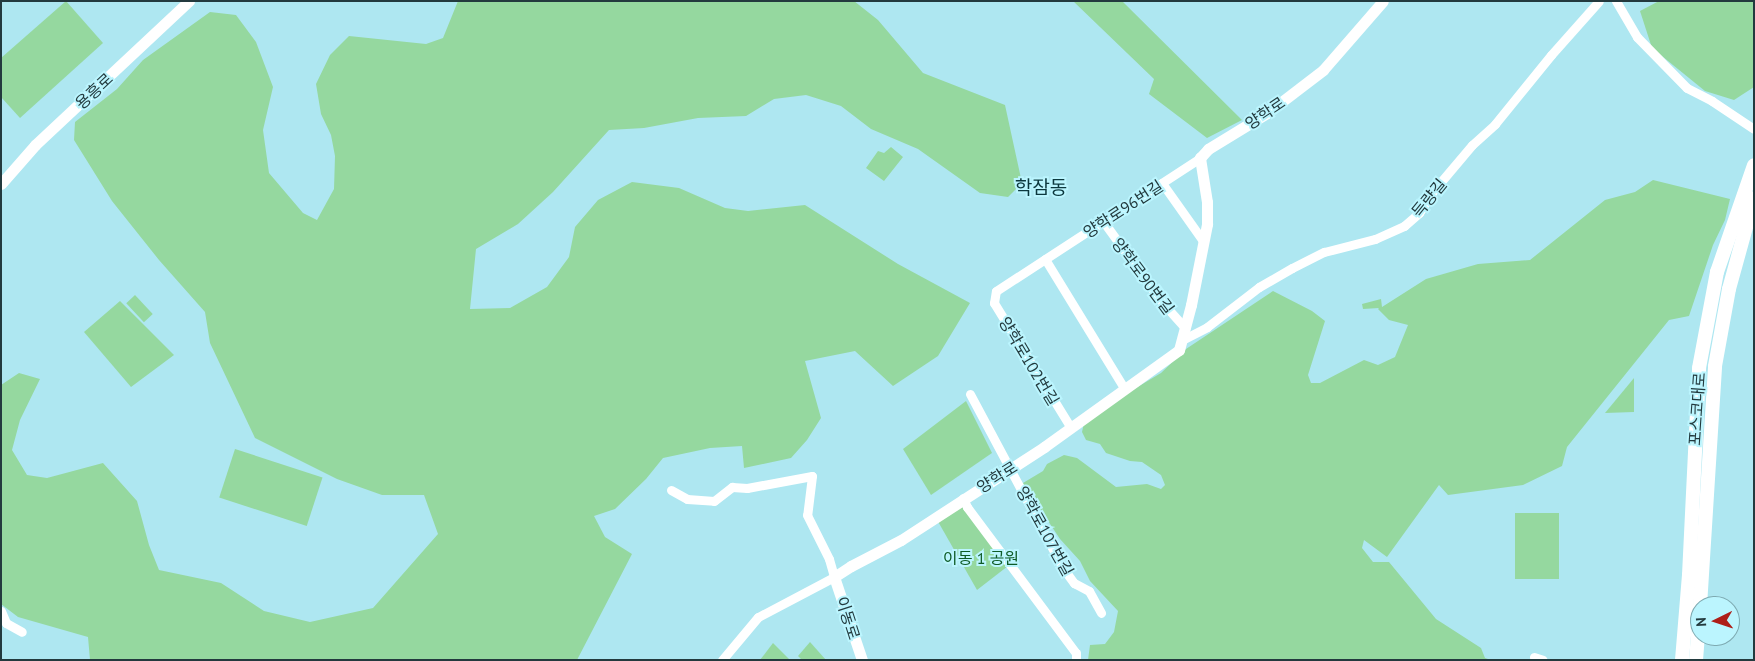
<!DOCTYPE html>
<meta charset="utf-8">
<style>
body{margin:0}
#map{position:relative;width:1755px;height:661px;overflow:hidden;background:#aee7f1;font-family:"PT Sans","Noto Sans KR",sans-serif}
div>[style]{position:absolute}
.green>*{inset:0;background:#95d89f;transform-origin:0 0}
.minor>*{height:9px;margin:-4.5px;padding:0 4.5px;transform-origin:4.5px;border-radius:4.5px;background:#fff}
.tertiary>*{height:11px;margin:-5.5px;padding:0 5.5px;transform-origin:5.5px;border-radius:5.5px;background:#fff}
.primary>*{height:14px;margin:-7px;padding:0 7px;transform-origin:7px;border-radius:7px;background:#fff}
span{translate:-50% -50%;white-space:nowrap;text-align:center;line-height:1.15;-webkit-text-stroke:4px #bbf5fe;paint-order:stroke}
.street-label{font-size:16px;color:#233a3e}
.park-label{font-size:16px;color:#0f5b27}
.quarter-label{font-size:19px;color:#0c383e}
.frame{position:absolute;inset:0;border:2px solid #233a3e;pointer-events:none}
.north{position:absolute;left:1690px;top:596px;width:50px;height:50px;box-sizing:border-box;background:#bbf5fe;border:1px solid #7eaab1;border-radius:50%;rotate:266deg;font-size:14px;font-weight:700;line-height:20px;text-align:center;color:#233a3e}
.north::after{content:'';display:block;margin:auto;width:18px;height:22px;background:#ae1e18;clip-path:polygon(50% 0,100% 100%,50% 72%,0 100%)}
</style>
<div id="map">
<div class="green">
<i style="clip-path:polygon(66px 1px,103px 43px,20px 118px,1px 97px,1px 58px)"></i>
<i style="clip-path:polygon(458px 1px,854px 1px,878px 20px,923px 73px,1005px 105px,1022px 183px,1008px 197px,980px 193px,918px 149px,871px 129px,841px 106px,806px 95px,774px 99px,746px 116px,698px 118px,644px 128px,609px 130px,553px 192px,518px 224px,476px 249px,470px 309px,510px 308px,547px 287px,569px 257px,575px 227px,598px 200px,632px 182px,679px 188px,725px 208px,748px 211px,805px 205px,898px 264px,970px 303px,938px 356px,893px 386px,855px 351px,805px 361px,821px 418px,807px 440px,791px 458px,744px 468px,742px 446px,710px 448px,663px 458px,646px 479px,615px 509px,594px 516px,605px 537px,632px 554px,577px 660px,90px 660px,88px 637px,18px 617px,1px 604px,1px 385px,19px 373px,40px 379px,20px 420px,12px 450px,27px 475px,47px 478px,103px 463px,137px 501px,149px 545px,159px 570px,221px 583px,264px 611px,310px 622px,373px 608px,438px 534px,424px 495px,382px 495px,337px 479px,255px 438px,210px 343px,205px 312px,159px 260px,112px 201px,74px 140px,75px 122px,117px 89px,143px 60px,210px 12px,236px 15px,256px 42px,273px 87px,263px 130px,269px 173px,303px 213px,317px 220px,334px 189px,335px 156px,331px 135px,321px 114px,316px 84px,330px 55px,349px 36px,426px 44px,443px 38px)"></i>
<i style="clip-path:polygon(1073px 1px,1122px 1px,1242px 120px,1207px 138px,1149px 94px,1154px 79px)"></i>
<i style="clip-path:polygon(1659px 1px,1754px 1px,1754px 87px,1734px 100px,1705px 91px,1652px 48px,1640px 11px)"></i>
<i style="clip-path:polygon(891px 147px,903px 157px,884px 181px,866px 168px,878px 151px,884px 153px)"></i>
<i style="clip-path:polygon(1653px 180px,1730px 199px,1725px 220px,1713px 245px,1689px 316px,1669px 320px,1567px 447px,1562px 466px,1523px 485px,1448px 495px,1439px 485px,1387px 557px,1364px 540px,1362px 548px,1373px 562px,1389px 562px,1436px 619px,1481px 648px,1485px 658px,1491px 660px,1088px 660px,1090px 645px,1105px 644px,1114px 632px,1118px 611px,1090px 581px,1080px 561px,1060px 539px,1023px 483px,1043px 471px,1047px 464px,1064px 455px,1077px 458px,1116px 487px,1147px 484px,1161px 489px,1165px 485px,1161px 475px,1142px 462px,1130px 461px,1106px 453px,1100px 444px,1086px 440px,1082px 432px,1084px 423px,1124px 395px,1161px 373px,1186px 349px,1273px 291px,1312px 311px,1325px 321px,1308px 375px,1311px 383px,1320px 383px,1364px 360px,1378px 365px,1395px 357px,1408px 325px,1389px 320px,1378px 309px,1379px 308px,1363px 309px,1362px 304px,1381px 299px,1382px 307px,1426px 279px,1478px 264px,1530px 260px,1605px 200px,1635px 192px)"></i>
<i style="left:135px;top:295px;width:26px;height:12px;rotate:47deg"></i>
<i style="clip-path:polygon(120px 301px,174px 355px,131px 387px,84px 332px)"></i>
<i style="clip-path:polygon(1634px 378px,1634px 412px,1605px 413px)"></i>
<i style="clip-path:polygon(966px 401px,992px 453px,931px 495px,903px 449px)"></i>
<i style="left:235px;top:449px;width:92px;height:51px;rotate:18deg"></i>
<i style="clip-path:polygon(963px 498px,1008px 566px,977px 590px,936px 518px)"></i>
<i style="left:1515px;top:513px;width:44px;height:66px"></i>
<i style="clip-path:polygon(810px 642px,826px 660px,802px 660px,798px 656px)"></i>
<i style="clip-path:polygon(773px 643px,790px 660px,760px 660px)"></i>
</div>
<div class="minor">
<i style="left:1616px;top:1px;width:42px;rotate:59.7deg"></i>
<i style="left:1637px;top:37px;width:71px;rotate:45.6deg"></i>
<i style="left:1687px;top:88px;width:28px;rotate:27deg"></i>
<i style="left:1712px;top:101px;width:50px;rotate:33.7deg"></i>
<i style="left:1162px;top:183px;width:71px;rotate:54.7deg"></i>
<i style="left:1103px;top:221px;width:97px;rotate:54.2deg"></i>
<i style="left:1160px;top:300px;width:38px;rotate:48deg"></i>
<i style="left:1045px;top:259px;width:151px;rotate:58.5deg"></i>
<i style="left:1182px;top:340px;width:28px;rotate:-27deg"></i>
<i style="left:1207px;top:327px;width:66px;rotate:-37.6deg"></i>
<i style="left:1259px;top:287px;width:38px;rotate:-30deg"></i>
<i style="left:1292px;top:268px;width:36px;rotate:-27deg"></i>
<i style="left:1324px;top:252px;width:53px;rotate:-14.3deg"></i>
<i style="left:1375px;top:239px;width:32px;rotate:-24deg"></i>
<i style="left:1404px;top:226px;width:20px;rotate:-41deg"></i>
<i style="left:1419px;top:213px;width:27px;rotate:-57deg"></i>
<i style="left:1434px;top:190px;width:59px;rotate:-49.8deg"></i>
<i style="left:1472px;top:145px;width:31px;rotate:-42deg"></i>
<i style="left:1495px;top:124px;width:89px;rotate:-50.9deg"></i>
<i style="left:1551px;top:55px;width:72px;rotate:-48.4deg"></i>
<i style="left:970px;top:394px;width:197px;rotate:61.9deg"></i>
<i style="left:1063px;top:568px;width:19px;rotate:54deg"></i>
<i style="left:1074px;top:583px;width:17px;rotate:28deg"></i>
<i style="left:1089px;top:591px;width:25px;rotate:61deg"></i>
<i style="left:1071px;top:428px;width:147px;rotate:-121.6deg"></i>
<i style="left:994px;top:303px;width:12px;rotate:-81deg"></i>
<i style="left:996px;top:291px;width:244px;rotate:-33.1deg"></i>
<i style="left:671px;top:490px;width:18px;rotate:29deg"></i>
<i style="left:687px;top:499px;width:27px;rotate:4deg"></i>
<i style="left:714px;top:501px;width:23px;rotate:-38deg"></i>
<i style="left:732px;top:487px;width:15px;rotate:4deg"></i>
<i style="left:747px;top:488px;width:66px;rotate:-10.5deg"></i>
<i style="left:812px;top:476px;width:39px;rotate:97deg"></i>
<i style="left:807px;top:515px;width:49px;rotate:63.4deg"></i>
<i style="left:829px;top:559px;width:19px;rotate:74deg"></i>
<i style="left:834px;top:577px;width:86px;rotate:152.2deg"></i>
<i style="left:758px;top:617px;width:56px;rotate:129.9deg"></i>
<i style="left:963px;top:498px;width:10px;rotate:66deg"></i>
<i style="left:967px;top:507px;width:182px;rotate:53.3deg"></i>
<i style="left:1076px;top:653px;width:7px;rotate:90deg"></i>
<i style="left:1px;top:611px;width:13px;rotate:67deg"></i>
<i style="left:6px;top:623px;width:18px;rotate:29deg"></i>
<i style="left:1534px;top:657px;width:9px;rotate:18deg"></i>
</div>
<div class="tertiary">
<i style="left:1px;top:184px;width:52px;rotate:-48.9deg"></i>
<i style="left:35px;top:145px;width:211px;rotate:-43.1deg"></i>
<i style="left:862px;top:660px;width:88px;rotate:-108.6deg"></i>
<i style="left:834px;top:577px;width:20px;rotate:-33deg"></i>
<i style="left:851px;top:566px;width:56px;rotate:-27.5deg"></i>
<i style="left:901px;top:540px;width:171px;rotate:-33deg"></i>
<i style="left:1044px;top:447px;width:166px;rotate:-35.7deg"></i>
<i style="left:1179px;top:350px;width:47px;rotate:-75.1deg"></i>
<i style="left:1191px;top:305px;width:83px;rotate:-78.8deg"></i>
<i style="left:1207px;top:224px;width:22px;rotate:-90deg"></i>
<i style="left:1207px;top:202px;width:45px;rotate:-99deg"></i>
<i style="left:1200px;top:158px;width:12px;rotate:-48deg"></i>
<i style="left:1208px;top:149px;width:69px;rotate:-31.4deg"></i>
<i style="left:1267px;top:113px;width:71px;rotate:-37.5deg"></i>
<i style="left:1323px;top:70px;width:91px;rotate:-49deg"></i>
</div>
<div class="primary">
<i style="left:1700px;top:606px;width:240px;rotate:-86.4deg"></i>
<i style="left:1715px;top:366px;width:78px;rotate:-79.7deg"></i>
<i style="left:1729px;top:289px;width:94px;rotate:-74.6deg"></i>
<i style="left:1682px;top:660px;width:85px;rotate:-85.3deg"></i>
<i style="left:1689px;top:575px;width:207px;rotate:-87.2deg"></i>
<i style="left:1699px;top:368px;width:98px;rotate:-79.4deg"></i>
<i style="left:1717px;top:272px;width:113px;rotate:-70.9deg"></i>
<i style="left:1696px;top:660px;width:51px;rotate:-85.5deg"></i>
</div>
<div class="street-label">
<span style="left:94px;top:91px;rotate:-43deg">용흥로</span>
<span style="left:1265px;top:113px;rotate:-34deg">양학로</span>
<span style="left:1429px;top:198px;rotate:-51deg">득량길</span>
<span style="left:1123px;top:209px;rotate:-33deg">양학로96번길</span>
<span style="left:1143px;top:276px;rotate:53deg">양학로90번길</span>
<span style="left:1029px;top:361px;rotate:59deg">양학로102번길</span>
<span style="left:1697px;top:409px;rotate:-86deg">포스코대로</span>
<span style="left:997px;top:477px;rotate:-32deg">양학로</span>
<span style="left:1045px;top:531px;rotate:61deg">양학로107번길</span>
<span style="left:848px;top:618px;rotate:72deg">이동로</span>
</div>
<div class="park-label">
<span style="left:981px;top:558px">이동 1 공원</span>
</div>
<div class="quarter-label">
<span style="left:1041px;top:188px">학잠동</span>
</div>
<div class="frame"></div>
<div class="north">N</div>
</div>
